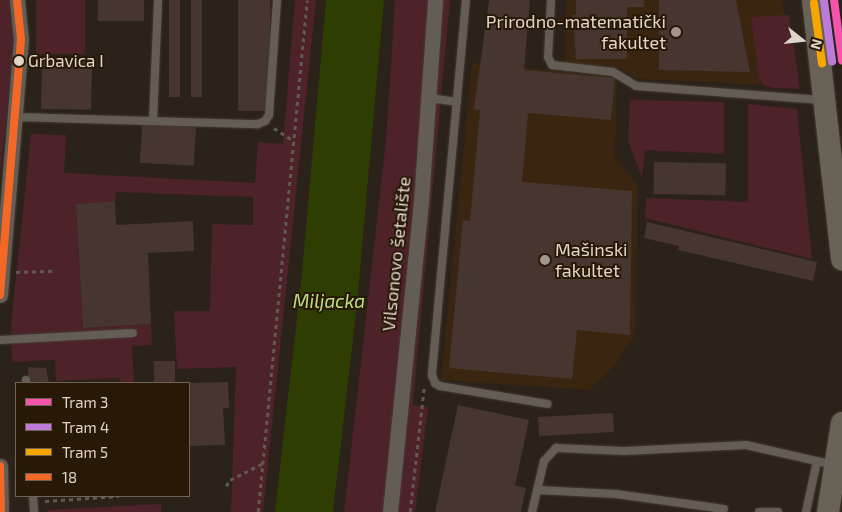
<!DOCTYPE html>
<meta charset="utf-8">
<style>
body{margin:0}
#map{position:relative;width:842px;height:512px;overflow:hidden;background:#2b2219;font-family:"Exo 2",sans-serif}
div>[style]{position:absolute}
.built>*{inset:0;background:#3a2610}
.green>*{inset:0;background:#4e2229;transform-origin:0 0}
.water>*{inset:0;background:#2e3e02}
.building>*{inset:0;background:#46362f;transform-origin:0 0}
.path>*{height:2.5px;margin-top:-1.25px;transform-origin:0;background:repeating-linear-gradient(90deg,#605952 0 4px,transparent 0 8px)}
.roads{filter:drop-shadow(0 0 1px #443c35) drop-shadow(0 0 1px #443c35)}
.lane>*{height:8px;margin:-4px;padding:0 4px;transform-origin:4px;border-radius:4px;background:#645d55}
.street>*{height:15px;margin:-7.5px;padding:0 7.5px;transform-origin:7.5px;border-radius:7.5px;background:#645d55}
.secondary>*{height:22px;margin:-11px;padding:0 11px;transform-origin:11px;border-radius:11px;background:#696257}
.bus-1>*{height:8px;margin:-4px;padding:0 4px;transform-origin:4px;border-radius:4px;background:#f36827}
.tram-1>*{height:8px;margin:-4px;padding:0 4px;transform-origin:4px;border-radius:4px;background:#f653ac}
.tram-2>*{height:8px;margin:-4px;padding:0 4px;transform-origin:4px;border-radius:4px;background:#bd7bd9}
.tram-3>*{height:8px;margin:-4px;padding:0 4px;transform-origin:4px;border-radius:4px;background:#f7a600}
.dots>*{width:14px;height:14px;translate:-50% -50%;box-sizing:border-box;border:2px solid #281907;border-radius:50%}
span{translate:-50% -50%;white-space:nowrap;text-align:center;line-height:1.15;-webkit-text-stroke:4px #281907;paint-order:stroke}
.bus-label{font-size:17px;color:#e0d5ca}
.left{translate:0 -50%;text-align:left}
.poi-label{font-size:18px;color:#e0d5ca}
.right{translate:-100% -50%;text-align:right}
.street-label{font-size:18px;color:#e0d5ca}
.water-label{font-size:19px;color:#bdde85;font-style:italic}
.legend{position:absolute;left:15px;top:382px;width:175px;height:115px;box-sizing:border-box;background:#281907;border:1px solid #726455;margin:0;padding:6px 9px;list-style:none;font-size:15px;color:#e0d5ca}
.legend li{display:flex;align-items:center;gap:10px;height:25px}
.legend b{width:25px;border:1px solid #726455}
.north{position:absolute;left:777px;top:15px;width:50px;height:50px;-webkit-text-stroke:4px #281907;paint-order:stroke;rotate:106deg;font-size:14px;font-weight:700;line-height:20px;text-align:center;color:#e0d5ca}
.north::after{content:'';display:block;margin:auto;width:18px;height:22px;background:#e0d5ca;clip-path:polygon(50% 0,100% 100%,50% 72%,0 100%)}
</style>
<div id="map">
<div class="built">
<i style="clip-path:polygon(566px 0,782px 0,795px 86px,637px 79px,623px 69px,565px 63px)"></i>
<i style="clip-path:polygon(472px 63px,617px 77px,615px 156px,638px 186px,635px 335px,615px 365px,589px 390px,441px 380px)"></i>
</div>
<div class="green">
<i style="clip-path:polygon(0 0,12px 0,15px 33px,0 177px)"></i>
<i style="left:36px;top:0;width:49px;height:54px"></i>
<i style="clip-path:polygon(295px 0,316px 0,263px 512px,231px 512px,236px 367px,177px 369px,174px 311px,210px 311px,212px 224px,253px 225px,253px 197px,116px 192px,115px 201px,76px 204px,83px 328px,151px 324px,152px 345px,132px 346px,134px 383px,121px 383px,120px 378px,56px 381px,55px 360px,12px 362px,11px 325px,31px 134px,66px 135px,64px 173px,255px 183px,258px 142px,283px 144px)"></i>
<i style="clip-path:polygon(395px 0,450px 0,413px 405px,428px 407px,415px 512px,344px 512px,386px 141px)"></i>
<i style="clip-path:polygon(789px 15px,800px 89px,773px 88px,763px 85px,759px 77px,751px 17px)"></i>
<i style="clip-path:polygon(630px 100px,724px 102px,724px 154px,645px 150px,642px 178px,628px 140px)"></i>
<i style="clip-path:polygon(748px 104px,797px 109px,812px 259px,645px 218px,646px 198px,748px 202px)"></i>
<i style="clip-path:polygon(161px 504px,161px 512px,47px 512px,47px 510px)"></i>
</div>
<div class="water">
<i style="clip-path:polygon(326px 0,384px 0,357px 304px,333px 512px,275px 512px,302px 273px)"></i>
</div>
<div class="building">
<i style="left:98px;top:0;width:46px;height:21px"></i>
<i style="left:169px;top:0;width:11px;height:97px"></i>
<i style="left:191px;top:0;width:11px;height:97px"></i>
<i style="left:238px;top:0;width:32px;height:111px"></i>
<i style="clip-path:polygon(489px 0,530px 0,524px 70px,615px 78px,611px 120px,528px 113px,522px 182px,632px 191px,630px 335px,577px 330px,572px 379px,449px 368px,463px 220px,470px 221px,480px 110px,474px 109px)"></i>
<i style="clip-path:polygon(576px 0,644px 0,644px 7px,627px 7px,627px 59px,576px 59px,573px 15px,576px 15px)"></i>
<i style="clip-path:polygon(659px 0,736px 0,750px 72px,659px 70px)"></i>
<i style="left:42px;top:59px;width:50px;height:50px;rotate:1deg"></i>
<i style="left:142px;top:124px;width:54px;height:39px;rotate:3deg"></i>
<i style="left:654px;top:162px;width:72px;height:32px;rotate:1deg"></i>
<i style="clip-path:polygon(115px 201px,116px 225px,193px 221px,194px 251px,148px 253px,151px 324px,83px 328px,76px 204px)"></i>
<i style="clip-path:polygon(647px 222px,817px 262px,813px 281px,678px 250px,679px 246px,644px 238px)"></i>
<i style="left:154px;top:361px;width:21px;height:22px"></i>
<i style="clip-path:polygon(28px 367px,46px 368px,49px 383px,29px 383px)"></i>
<i style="clip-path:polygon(228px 382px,229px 408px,223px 408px,225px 445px,189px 446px,189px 383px)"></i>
<i style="clip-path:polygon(458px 405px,529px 420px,515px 485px,526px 488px,521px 512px,435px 512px)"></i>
<i style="left:613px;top:413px;width:19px;height:75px;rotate:87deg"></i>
</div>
<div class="path">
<i style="left:274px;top:128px;width:24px;rotate:33deg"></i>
<i style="left:16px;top:272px;width:38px;rotate:-2deg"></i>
<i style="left:226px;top:486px;width:7px;rotate:-56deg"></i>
<i style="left:230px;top:480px;width:36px;rotate:-27deg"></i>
<i style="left:45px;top:501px;width:74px;rotate:-3.9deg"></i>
<i style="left:258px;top:512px;width:514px;rotate:-84.53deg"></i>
<i style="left:410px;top:512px;width:125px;rotate:-83.6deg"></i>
</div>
<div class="roads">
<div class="lane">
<i style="left:466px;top:0;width:377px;rotate:95.2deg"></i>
<i style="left:432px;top:375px;width:9px;rotate:69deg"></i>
<i style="left:435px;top:383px;width:6px;rotate:31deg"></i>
<i style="left:440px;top:386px;width:109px;rotate:9.5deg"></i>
<i style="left:551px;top:0;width:57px;rotate:93deg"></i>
<i style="left:548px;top:57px;width:9px;rotate:63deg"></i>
<i style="left:552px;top:65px;width:61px;rotate:6.5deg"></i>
<i style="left:613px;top:72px;width:27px;rotate:31deg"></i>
<i style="left:636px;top:86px;width:186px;rotate:4.3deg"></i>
<i style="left:429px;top:98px;width:28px;rotate:8deg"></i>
<i style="left:16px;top:117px;width:242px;rotate:1.7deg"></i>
<i style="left:258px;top:124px;width:8px;rotate:-23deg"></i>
<i style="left:265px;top:121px;width:7px;rotate:-56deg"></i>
<i style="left:269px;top:115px;width:115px;rotate:-86deg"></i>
<i style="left:153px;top:121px;width:121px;rotate:-87.6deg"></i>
<i style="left:0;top:340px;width:133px;rotate:-3deg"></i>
<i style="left:26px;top:380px;width:3px;rotate:90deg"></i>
<i style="left:537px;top:490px;width:79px;rotate:2.9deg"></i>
<i style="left:616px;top:494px;width:109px;rotate:7.9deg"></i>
<i style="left:33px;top:496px;width:16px;rotate:86deg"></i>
<i style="left:532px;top:512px;width:52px;rotate:-76.8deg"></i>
<i style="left:544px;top:461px;width:18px;rotate:-47deg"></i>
<i style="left:556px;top:448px;width:68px;rotate:2.5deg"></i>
<i style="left:624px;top:451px;width:122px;rotate:-2.8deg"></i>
<i style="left:746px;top:445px;width:90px;rotate:12.8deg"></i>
<i style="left:759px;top:512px;width:19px"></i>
<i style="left:806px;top:512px;width:52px;rotate:-77.8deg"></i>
</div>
<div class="street">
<i style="left:0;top:295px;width:257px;rotate:-85.3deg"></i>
<i style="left:21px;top:39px;width:39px;rotate:-96deg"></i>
<i style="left:0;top:466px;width:46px;rotate:88.8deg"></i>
<i style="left:390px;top:512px;width:312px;rotate:-84.3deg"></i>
<i style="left:421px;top:202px;width:202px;rotate:-86deg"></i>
</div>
<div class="secondary">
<i style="left:813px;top:0;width:261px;rotate:83.6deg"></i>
<i style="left:828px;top:512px;width:90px;rotate:-81.1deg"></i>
</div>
</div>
<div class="bus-1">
<i style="left:0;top:295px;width:257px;rotate:-85.3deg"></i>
<i style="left:21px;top:39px;width:39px;rotate:-96deg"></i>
<i style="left:0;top:466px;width:46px;rotate:88.8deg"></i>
</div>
<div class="tram-1">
<i style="left:834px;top:0;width:61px;rotate:82.4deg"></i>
</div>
<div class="tram-2">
<i style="left:824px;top:1px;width:61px;rotate:82.4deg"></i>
</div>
<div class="tram-3">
<i style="left:814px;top:3px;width:61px;rotate:82.4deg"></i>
</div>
<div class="dots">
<i style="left:676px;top:32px;background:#a1968c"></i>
<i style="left:19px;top:61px;background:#e0d5ca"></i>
<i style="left:545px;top:260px;background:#a1968c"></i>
</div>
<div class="bus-label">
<span class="left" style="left:28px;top:61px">Grbavica I</span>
</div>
<div class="poi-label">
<span class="right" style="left:666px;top:32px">Prirodno-matematički<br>fakultet</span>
<span class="left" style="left:555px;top:260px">Mašinski<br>fakultet</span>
</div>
<div class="street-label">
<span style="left:396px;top:254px;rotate:-84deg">Vilsonovo šetalište</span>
</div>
<div class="water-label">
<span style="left:329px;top:301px">Miljacka</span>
</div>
<ul class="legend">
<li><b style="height:6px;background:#f653ac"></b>Tram 3</li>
<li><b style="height:6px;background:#bd7bd9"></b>Tram 4</li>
<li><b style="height:6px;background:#f7a600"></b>Tram 5</li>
<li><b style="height:6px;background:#f36827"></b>18</li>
</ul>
<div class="north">N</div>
</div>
